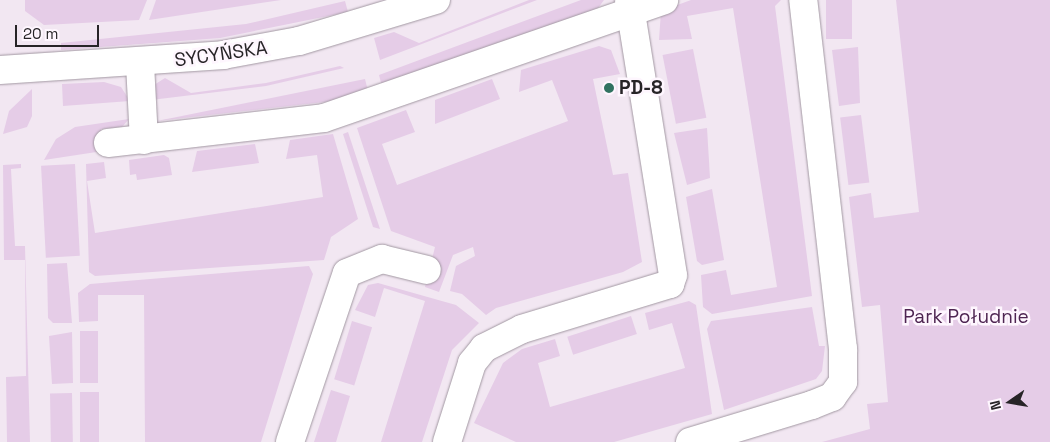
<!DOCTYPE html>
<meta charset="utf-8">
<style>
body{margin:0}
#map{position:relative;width:1050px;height:442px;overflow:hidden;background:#f2e7f2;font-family:"Space Grotesk",sans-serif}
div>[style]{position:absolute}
.green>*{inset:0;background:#e5cce7;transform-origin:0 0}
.roads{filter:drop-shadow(0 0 1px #a298a2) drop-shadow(0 0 1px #a298a2)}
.minor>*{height:28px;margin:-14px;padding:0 14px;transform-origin:14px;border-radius:14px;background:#fff}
.dots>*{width:14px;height:14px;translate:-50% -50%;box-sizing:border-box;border:2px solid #fef6fe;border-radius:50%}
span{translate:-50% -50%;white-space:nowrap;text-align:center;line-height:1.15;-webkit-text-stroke:5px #fef6fe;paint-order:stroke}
.street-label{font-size:19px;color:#272427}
.poi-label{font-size:19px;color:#272427;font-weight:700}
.left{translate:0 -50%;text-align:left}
.park-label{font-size:19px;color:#4e2552}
.north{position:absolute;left:985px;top:377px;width:50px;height:50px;-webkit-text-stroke:4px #fef6fe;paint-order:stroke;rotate:257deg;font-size:14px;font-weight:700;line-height:20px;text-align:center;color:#272427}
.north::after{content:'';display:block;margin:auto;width:18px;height:22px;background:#272427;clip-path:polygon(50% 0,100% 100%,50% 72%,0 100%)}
.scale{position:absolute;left:15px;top:25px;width:84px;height:22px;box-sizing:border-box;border:2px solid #272427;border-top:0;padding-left:6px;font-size:15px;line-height:18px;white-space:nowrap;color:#272427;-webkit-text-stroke:4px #fef6fe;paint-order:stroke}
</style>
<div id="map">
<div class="green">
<i style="clip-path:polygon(25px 0,147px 0,139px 20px,44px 25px,25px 11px)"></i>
<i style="clip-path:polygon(156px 0,281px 0,149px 20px)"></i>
<i style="clip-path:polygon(529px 0,537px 0,380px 60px,374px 38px,394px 32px,419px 43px)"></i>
<i style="clip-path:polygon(581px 0,604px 0,596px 11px,382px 87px,379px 75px)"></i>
<i style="clip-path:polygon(691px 0,781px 0,775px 6px,812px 296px,712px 314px,703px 307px,701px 275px,726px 270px,731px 295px,777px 287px,733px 8px,687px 16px,692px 39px,659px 40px,661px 11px)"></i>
<i style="left:826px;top:0;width:26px;height:39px"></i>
<i style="clip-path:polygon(896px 0,1050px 0,1050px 442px,822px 442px,870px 429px,867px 404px,888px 402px,880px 305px,862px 307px,849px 197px,871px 193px,874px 218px,919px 212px)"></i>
<i style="clip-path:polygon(345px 1px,348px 12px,220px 38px,61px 50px,61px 43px,246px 24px)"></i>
<i style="clip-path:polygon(599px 46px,611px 50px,620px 74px,593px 79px,613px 175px,628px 173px,642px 262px,623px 272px,496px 308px,486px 315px,462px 294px,450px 291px,456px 266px,475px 256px,473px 247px,453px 255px,439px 292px,425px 287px,435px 247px,391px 231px,357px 128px,406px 110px,415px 132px,382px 144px,397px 185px,568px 121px,552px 80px,519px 92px,521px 70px)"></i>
<i style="clip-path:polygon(858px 47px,860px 103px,839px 106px,832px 50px)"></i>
<i style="left:693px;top:49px;width:70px;height:31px;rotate:79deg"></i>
<i style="clip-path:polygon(340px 66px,344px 68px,266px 86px,151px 100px,154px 85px,165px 78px,191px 93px,266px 83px)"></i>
<i style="clip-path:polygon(365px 79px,368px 91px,333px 101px,157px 121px)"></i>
<i style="clip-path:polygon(492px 79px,500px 99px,435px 124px,435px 100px)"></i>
<i style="clip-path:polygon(104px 82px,121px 87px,130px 101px,63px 106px,62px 84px)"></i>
<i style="clip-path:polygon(32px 89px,32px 116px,27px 127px,3px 134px,9px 111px)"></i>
<i style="left:861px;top:115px;width:68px;height:21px;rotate:83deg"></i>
<i style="clip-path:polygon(129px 119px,122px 127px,101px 129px,103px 151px,44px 160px,56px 139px,75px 127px)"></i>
<i style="clip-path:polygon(707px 128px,710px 178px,687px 185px,674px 133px)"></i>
<i style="clip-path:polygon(348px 132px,380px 229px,373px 227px,343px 134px)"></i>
<i style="clip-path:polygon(333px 134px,358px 219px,331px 237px,324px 260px,95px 276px,89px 272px,86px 164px,104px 162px,106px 178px,87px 181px,95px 233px,323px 197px,317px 155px,286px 159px,290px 140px)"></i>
<i style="clip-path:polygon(255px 144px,259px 163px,192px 172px,197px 151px)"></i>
<i style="clip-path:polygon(164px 155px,169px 158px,172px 175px,137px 180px,136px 174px,130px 175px,129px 160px)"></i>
<i style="clip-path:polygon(21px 164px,21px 168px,11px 169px,15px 246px,25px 246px,30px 442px,7px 442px,6px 377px,26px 376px,25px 260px,4px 260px,3px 165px)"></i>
<i style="left:75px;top:164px;width:92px;height:34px;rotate:87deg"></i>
<i style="clip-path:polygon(712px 189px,724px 260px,702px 265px,697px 261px,686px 197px)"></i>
<i style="clip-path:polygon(67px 263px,72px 323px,53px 323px,48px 318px,47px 264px)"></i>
<i style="clip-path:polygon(309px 266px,313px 274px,261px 442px,145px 442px,144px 295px,98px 295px,98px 321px,79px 322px,78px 293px,90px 284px)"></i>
<i style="clip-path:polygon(378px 283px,456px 305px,479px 323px,452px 350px,422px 442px,381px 442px,425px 301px,384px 288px,375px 317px,355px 310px,368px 285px)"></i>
<i style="clip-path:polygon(689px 301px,696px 305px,712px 414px,614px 442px,516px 442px,474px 423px,503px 363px,522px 349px,555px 339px,560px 356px,538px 363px,550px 407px,685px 368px,672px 323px,649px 330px,645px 313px)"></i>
<i style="clip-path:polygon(812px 307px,819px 346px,825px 346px,822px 371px,816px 379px,724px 410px,707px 329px,711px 321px)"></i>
<i style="left:631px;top:316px;width:19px;height:67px;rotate:72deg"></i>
<i style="left:352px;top:321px;width:21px;height:61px;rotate:17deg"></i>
<i style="left:80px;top:331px;width:18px;height:52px"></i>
<i style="clip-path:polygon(72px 332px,73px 383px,52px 384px,49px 336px)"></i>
<i style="clip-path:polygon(331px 390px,350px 396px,336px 442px,314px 442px)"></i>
<i style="left:80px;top:392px;width:19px;height:50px"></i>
<i style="left:72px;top:393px;width:49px;height:22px;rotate:89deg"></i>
</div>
<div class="roads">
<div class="minor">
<i style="left:140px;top:64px;width:76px;rotate:87deg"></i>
<i style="left:0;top:70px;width:224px;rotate:-3.8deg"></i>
<i style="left:223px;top:55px;width:77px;rotate:-10.4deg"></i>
<i style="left:299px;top:41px;width:143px;rotate:-16.7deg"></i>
<i style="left:108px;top:143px;width:217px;rotate:-6.6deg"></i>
<i style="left:324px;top:118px;width:360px;rotate:-19.1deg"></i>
<i style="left:290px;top:442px;width:178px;rotate:-71.4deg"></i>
<i style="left:347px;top:273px;width:38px;rotate:-22deg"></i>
<i style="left:382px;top:259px;width:46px;rotate:13.7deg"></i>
<i style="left:447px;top:442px;width:83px;rotate:-72.4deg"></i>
<i style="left:472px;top:363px;width:19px;rotate:-51deg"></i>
<i style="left:484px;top:348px;width:42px;rotate:-26.6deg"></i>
<i style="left:522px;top:329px;width:155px;rotate:-16.9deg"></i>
<i style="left:670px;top:284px;width:9px;rotate:-72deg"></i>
<i style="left:673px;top:275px;width:278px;rotate:-99.1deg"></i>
<i style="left:690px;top:442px;width:127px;rotate:-16.9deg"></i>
<i style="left:812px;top:405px;width:22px;rotate:-22deg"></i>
<i style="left:832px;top:397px;width:19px;rotate:-54deg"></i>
<i style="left:843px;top:382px;width:33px;rotate:-90deg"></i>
<i style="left:843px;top:349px;width:351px;rotate:-96.5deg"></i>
</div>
</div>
<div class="dots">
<i style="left:609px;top:88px;background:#317261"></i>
</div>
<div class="street-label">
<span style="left:221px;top:54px;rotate:-8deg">SYCYŃSKA</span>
</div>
<div class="poi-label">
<span class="left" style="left:619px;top:88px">PD-8</span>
</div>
<div class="park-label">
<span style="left:966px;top:317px">Park Południe</span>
</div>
<div class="north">N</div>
<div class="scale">20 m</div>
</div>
